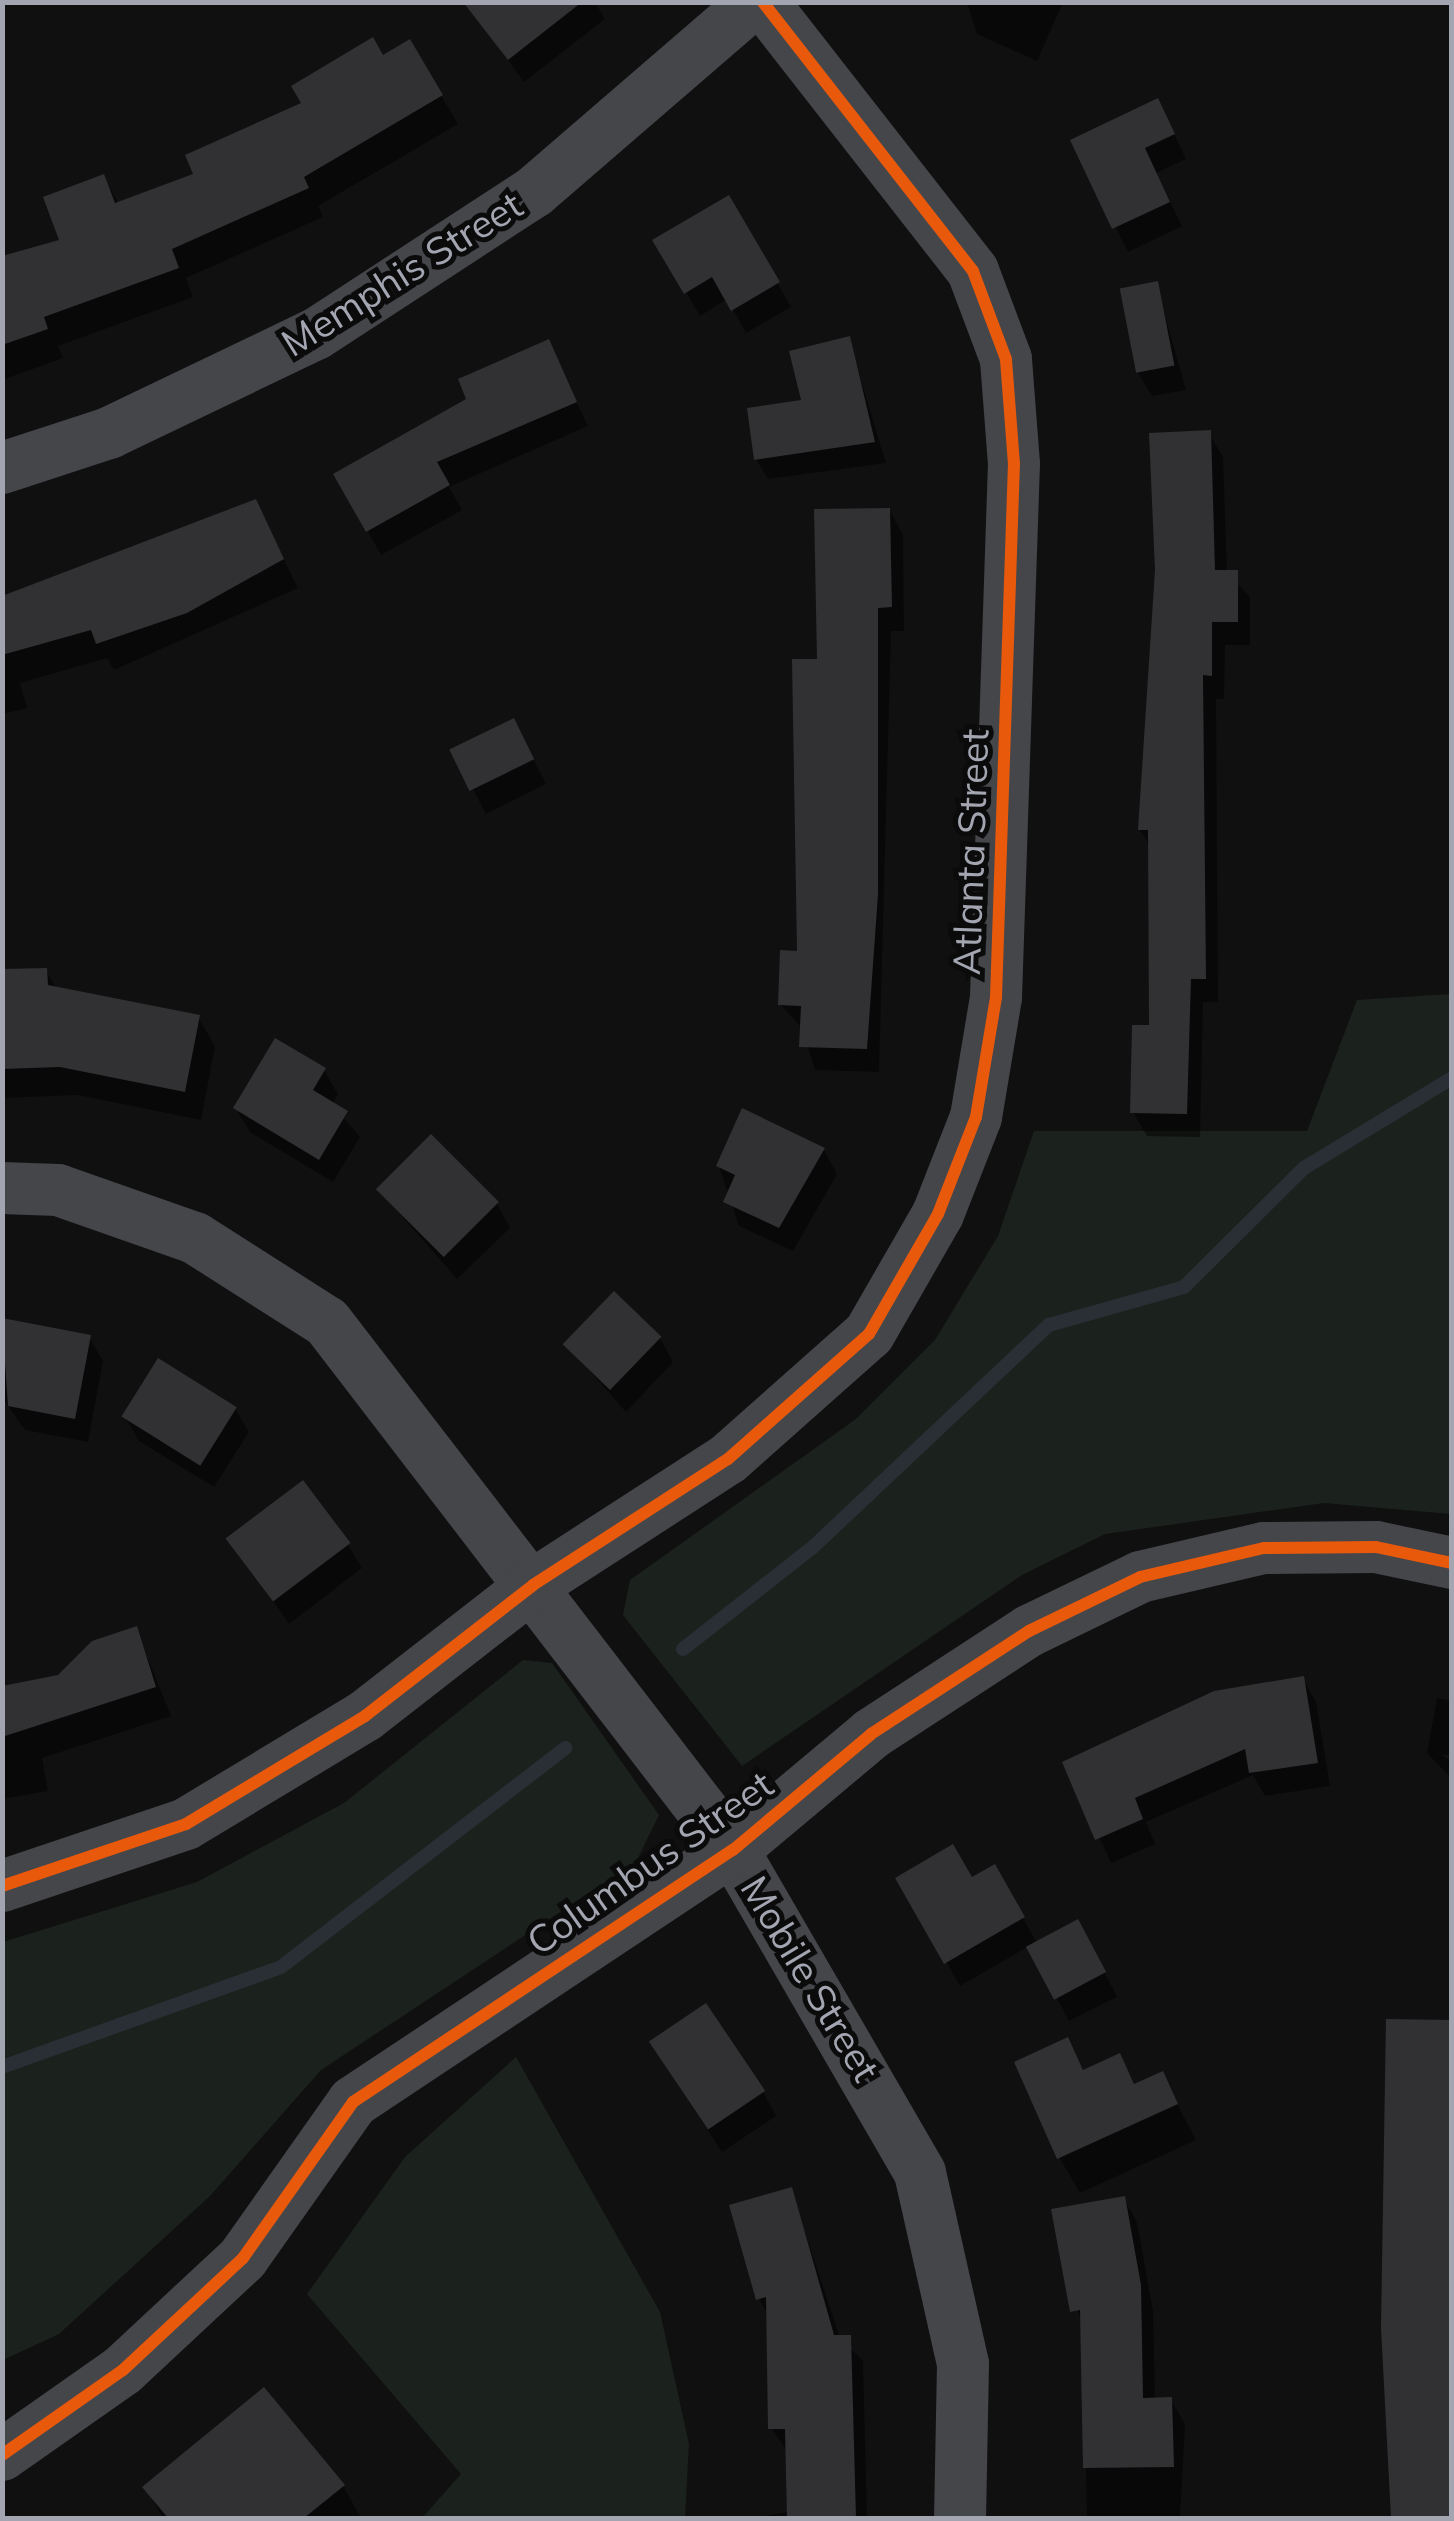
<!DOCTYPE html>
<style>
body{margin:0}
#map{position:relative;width:1454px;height:2521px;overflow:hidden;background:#101011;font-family:Mulish,sans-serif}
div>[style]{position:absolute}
.green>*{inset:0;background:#1b211c}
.shadow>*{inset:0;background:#0007}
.stream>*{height:14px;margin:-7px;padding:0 7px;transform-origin:7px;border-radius:7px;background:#292f35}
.building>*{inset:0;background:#313133;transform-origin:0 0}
.street>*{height:52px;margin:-26px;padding:0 26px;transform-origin:26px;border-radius:26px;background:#45464a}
.cycleway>*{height:12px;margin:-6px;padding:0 6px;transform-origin:6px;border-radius:6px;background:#e8590c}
span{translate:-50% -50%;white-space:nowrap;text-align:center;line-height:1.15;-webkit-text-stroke:10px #0b0b0c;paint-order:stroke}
.street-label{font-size:38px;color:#a3a6b1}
.frame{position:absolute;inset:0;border:5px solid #a3a6b1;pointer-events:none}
</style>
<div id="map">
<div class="green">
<i style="clip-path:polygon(1451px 994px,1451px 1514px,1324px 1503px,1105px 1534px,1022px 1575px,742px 1766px,623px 1615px,630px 1580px,856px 1419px,935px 1340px,998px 1236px,1034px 1131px,1307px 1131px,1357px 1000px)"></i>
<i style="clip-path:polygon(523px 1660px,552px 1663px,659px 1815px,636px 1862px,321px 2070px,210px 2196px,59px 2334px,3px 2360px,3px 1942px,197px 1882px,344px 1803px)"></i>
<i style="clip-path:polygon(516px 2057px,660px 2312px,689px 2444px,685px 2518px,422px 2518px,461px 2474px,307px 2294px,405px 2157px)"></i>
</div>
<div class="shadow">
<i style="clip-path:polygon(487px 2px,595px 2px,605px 19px,524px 82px,473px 13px)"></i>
<i style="clip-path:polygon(967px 2px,1063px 2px,1037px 61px,977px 34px)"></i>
<i style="clip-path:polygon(410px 43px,458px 124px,318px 206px,323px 217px,186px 278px,193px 297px,58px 346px,63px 358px,2px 380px,2px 259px,62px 242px,103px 177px,119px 204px,196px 175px)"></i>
<i style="clip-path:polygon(1170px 125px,1186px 159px,1156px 173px,1182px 226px,1128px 252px,1073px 141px)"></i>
<i style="clip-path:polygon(729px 198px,791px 307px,746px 333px,727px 299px,700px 316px,656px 241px)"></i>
<i style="clip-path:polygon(1156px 284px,1186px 390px,1152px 396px,1138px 373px)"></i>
<i style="clip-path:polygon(848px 338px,886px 463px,768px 479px,756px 459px)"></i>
<i style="clip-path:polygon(548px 342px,588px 426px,449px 487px,462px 510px,381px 555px,336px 475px,469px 400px)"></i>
<i style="clip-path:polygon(1209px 433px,1223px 457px,1227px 573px,1250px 597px,1250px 645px,1225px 645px,1224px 699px,1216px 699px,1218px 1002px,1203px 1002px,1200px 1137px,1147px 1136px,1133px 1112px,1151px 1028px,1151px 848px,1140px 830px)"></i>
<i style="clip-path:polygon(255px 502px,298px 588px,114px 670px,107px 658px,20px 683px,27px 708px,2px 714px,2px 597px)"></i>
<i style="clip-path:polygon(889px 510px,903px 534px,904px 631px,891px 631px,879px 1072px,815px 1070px,802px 1028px,780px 1004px,800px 954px,819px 661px)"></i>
<i style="clip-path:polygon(526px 745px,546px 784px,486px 814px,453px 751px)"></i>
<i style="clip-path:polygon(46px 971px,57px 989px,198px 1017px,215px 1046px,201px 1120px,78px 1095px,2px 1098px,2px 972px)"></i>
<i style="clip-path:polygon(324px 1070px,338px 1094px,332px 1105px,360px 1137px,333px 1182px,250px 1132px,236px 1109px)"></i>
<i style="clip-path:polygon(824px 1150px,837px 1174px,793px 1251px,739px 1226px,719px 1166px)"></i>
<i style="clip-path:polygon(378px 1189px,497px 1204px,510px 1228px,457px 1279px)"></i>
<i style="clip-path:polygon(2px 1320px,89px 1337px,103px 1361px,88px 1442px,25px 1430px,2px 1397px)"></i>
<i style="clip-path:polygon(660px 1338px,673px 1362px,626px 1412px,567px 1345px)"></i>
<i style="clip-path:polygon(235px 1409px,249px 1432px,214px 1487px,139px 1441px,125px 1417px)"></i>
<i style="clip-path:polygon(230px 1539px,348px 1545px,362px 1568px,289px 1624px)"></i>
<i style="clip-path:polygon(136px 1629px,171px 1716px,42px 1758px,48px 1791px,2px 1799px,2px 1688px,60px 1678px)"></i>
<i style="clip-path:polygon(1303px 1679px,1316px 1702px,1330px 1786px,1265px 1796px,1253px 1775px,1146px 1822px,1155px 1844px,1111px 1863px,1065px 1763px)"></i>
<i style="clip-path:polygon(1437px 1698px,1452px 1701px,1452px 1756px,1440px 1754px,1452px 1761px,1452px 1779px,1427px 1753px)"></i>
<i style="clip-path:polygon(1450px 1855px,1452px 1855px,1452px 1940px,1451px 1940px)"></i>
<i style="clip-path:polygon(994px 1868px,1037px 1943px,1091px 1946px,1117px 1997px,1069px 2021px,1029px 1946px,960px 1986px,899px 1879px,971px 1881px)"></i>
<i style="clip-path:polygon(1067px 2040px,1085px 2072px,1119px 2056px,1136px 2086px,1162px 2075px,1196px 2140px,1080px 2193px,1059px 2157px)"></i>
<i style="clip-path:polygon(665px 2065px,763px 2092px,776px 2116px,722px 2152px)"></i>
<i style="clip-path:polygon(791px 2190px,840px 2338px,863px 2361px,867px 2518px,751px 2518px,789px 2512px,788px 2452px,771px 2428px,769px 2317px,759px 2299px)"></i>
<i style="clip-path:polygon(1124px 2199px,1137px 2222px,1153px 2311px,1155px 2400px,1171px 2400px,1185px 2424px,1180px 2518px,1087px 2518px,1083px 2331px,1054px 2211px)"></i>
<i style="clip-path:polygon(343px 2486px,361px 2518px,163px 2518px,146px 2488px)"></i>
</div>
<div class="stream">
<i style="left:683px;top:1649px;width:164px;rotate:-38.1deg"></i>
<i style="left:812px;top:1548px;width:325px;rotate:-43.3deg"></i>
<i style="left:1049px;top:1325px;width:140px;rotate:-15.7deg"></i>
<i style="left:1184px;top:1287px;width:169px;rotate:-44.8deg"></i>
<i style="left:1304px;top:1168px;width:173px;rotate:-31.3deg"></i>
<i style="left:2px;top:2067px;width:296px;rotate:-19.7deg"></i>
<i style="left:281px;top:1967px;width:359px;rotate:-37.6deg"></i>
</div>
<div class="building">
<i style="clip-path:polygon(463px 2px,582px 2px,508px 60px)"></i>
<i style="clip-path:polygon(373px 37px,383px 55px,410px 39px,443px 95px,304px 177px,309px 188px,172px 249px,179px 268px,44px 317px,48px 329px,2px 345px,2px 256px,59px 240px,43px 197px,104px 174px,115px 203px,193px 174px,185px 155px,301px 103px,291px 86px)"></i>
<i style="clip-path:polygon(1158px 98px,1175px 134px,1145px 148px,1170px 202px,1112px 229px,1070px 140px)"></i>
<i style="clip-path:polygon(729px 195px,780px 282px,731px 311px,712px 277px,684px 294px,652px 240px)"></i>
<i style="left:1158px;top:281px;width:86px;height:39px;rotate:79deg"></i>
<i style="clip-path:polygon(850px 336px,875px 442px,754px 460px,747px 408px,801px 400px,789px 351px)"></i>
<i style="clip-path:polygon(549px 339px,577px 402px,437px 462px,450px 485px,366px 532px,333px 474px,466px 399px,458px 379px)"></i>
<i style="clip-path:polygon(1211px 430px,1215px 570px,1238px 570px,1238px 622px,1212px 622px,1212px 676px,1203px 675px,1206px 979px,1191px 979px,1187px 1114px,1130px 1113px,1132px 1025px,1149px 1025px,1148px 830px,1138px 830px,1155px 570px,1149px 433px)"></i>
<i style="clip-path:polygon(256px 499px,284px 559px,187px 613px,96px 644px,91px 630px,2px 655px,2px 596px)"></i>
<i style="clip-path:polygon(890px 508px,892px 607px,878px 608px,878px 894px,867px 1049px,799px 1047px,801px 1006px,778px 1005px,780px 950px,797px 951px,792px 659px,817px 659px,814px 509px)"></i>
<i style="left:514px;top:718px;width:46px;height:72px;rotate:64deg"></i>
<i style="clip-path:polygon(47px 968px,48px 985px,200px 1015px,185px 1092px,60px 1067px,2px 1069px,2px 969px)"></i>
<i style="clip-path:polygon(275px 1038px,326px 1068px,313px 1090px,348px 1111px,319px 1160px,233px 1108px)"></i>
<i style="clip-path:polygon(742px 1108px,825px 1148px,779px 1228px,723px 1202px,735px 1175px,716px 1166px)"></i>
<i style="left:431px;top:1134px;width:96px;height:78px;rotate:45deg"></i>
<i style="left:614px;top:1291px;width:66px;height:74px;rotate:44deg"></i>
<i style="clip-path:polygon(2px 1318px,91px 1335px,75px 1419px,8px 1406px)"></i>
<i style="left:158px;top:1358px;width:93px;height:69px;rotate:32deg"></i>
<i style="left:303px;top:1480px;width:79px;height:97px;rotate:53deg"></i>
<i style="clip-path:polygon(137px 1626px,156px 1687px,2px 1737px,2px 1686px,58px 1675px,92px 1641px)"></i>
<i style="clip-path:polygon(1304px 1676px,1318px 1763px,1249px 1773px,1245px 1749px,1135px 1798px,1143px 1819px,1095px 1840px,1062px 1762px,1214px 1691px)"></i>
<i style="clip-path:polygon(953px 1844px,972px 1877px,995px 1864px,1025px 1917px,944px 1964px,895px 1878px)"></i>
<i style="left:1078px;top:1919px;width:60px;height:59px;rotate:62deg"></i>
<i style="left:706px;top:2003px;width:106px;height:69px;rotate:56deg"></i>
<i style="clip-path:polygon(1386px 2019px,1452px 2020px,1452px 2518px,1391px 2518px,1381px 2328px)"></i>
<i style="clip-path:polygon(1068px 2037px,1083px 2070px,1120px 2053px,1134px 2084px,1163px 2071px,1178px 2104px,1057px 2159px,1014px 2062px)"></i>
<i style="clip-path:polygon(792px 2187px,834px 2335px,851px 2335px,856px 2518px,787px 2518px,785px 2429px,768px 2429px,766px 2297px,756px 2300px,729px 2205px)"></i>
<i style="clip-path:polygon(1125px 2196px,1141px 2285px,1143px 2398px,1172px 2397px,1174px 2467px,1083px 2468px,1080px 2310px,1070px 2312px,1051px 2209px)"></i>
<i style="clip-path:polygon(264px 2387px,345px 2485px,304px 2518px,168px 2518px,142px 2487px)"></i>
</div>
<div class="street">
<i style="left:2px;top:468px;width:113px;rotate:-18.1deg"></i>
<i style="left:109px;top:433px;width:229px;rotate:-25.6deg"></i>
<i style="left:316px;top:334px;width:260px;rotate:-33.1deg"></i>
<i style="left:534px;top:192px;width:291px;rotate:-40.8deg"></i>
<i style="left:2px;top:1188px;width:56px;rotate:2deg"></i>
<i style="left:58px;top:1190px;width:145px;rotate:19.3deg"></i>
<i style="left:195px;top:1238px;width:156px;rotate:32.5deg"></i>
<i style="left:327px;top:1322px;width:666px;rotate:52.44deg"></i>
<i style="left:733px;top:1850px;width:373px;rotate:59.9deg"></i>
<i style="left:920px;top:2173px;width:196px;rotate:77.3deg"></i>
<i style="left:963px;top:2364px;width:154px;rotate:91.1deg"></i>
<i style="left:2px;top:1886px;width:194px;rotate:-18.6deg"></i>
<i style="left:186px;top:1824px;width:209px;rotate:-31.1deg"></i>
<i style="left:365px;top:1716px;width:213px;rotate:-37.9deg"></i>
<i style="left:533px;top:1585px;width:232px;rotate:-32.9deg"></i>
<i style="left:728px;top:1459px;width:188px;rotate:-41.6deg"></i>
<i style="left:869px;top:1334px;width:138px;rotate:-60.1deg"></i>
<i style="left:938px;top:1214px;width:104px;rotate:-68.6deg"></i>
<i style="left:976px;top:1117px;width:122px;rotate:-80.5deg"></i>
<i style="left:996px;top:997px;width:533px;rotate:-88.07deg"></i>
<i style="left:1014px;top:464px;width:105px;rotate:-94.4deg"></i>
<i style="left:1006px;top:359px;width:94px;rotate:-110.6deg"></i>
<i style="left:973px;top:271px;width:341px;rotate:-128deg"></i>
<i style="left:2px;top:2455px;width:148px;rotate:-35.1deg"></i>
<i style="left:123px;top:2370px;width:164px;rotate:-43deg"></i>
<i style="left:243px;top:2258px;width:191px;rotate:-54.8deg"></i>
<i style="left:353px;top:2102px;width:456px;rotate:-33.6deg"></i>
<i style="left:733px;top:1850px;width:180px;rotate:-40deg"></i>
<i style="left:871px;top:1734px;width:189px;rotate:-33.1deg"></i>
<i style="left:1029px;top:1631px;width:123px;rotate:-25.9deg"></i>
<i style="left:1140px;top:1577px;width:127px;rotate:-13.2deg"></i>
<i style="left:1264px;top:1548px;width:112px;rotate:-0.5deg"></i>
<i style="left:1376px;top:1547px;width:78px;rotate:11.9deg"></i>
</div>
<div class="cycleway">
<i style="left:2px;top:1886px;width:194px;rotate:-18.6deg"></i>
<i style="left:186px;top:1824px;width:209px;rotate:-31.1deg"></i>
<i style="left:365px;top:1716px;width:213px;rotate:-37.9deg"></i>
<i style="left:533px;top:1585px;width:232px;rotate:-32.9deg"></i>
<i style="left:728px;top:1459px;width:188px;rotate:-41.6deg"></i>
<i style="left:869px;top:1334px;width:138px;rotate:-60.1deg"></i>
<i style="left:938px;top:1214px;width:104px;rotate:-68.6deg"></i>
<i style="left:976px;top:1117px;width:122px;rotate:-80.5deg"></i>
<i style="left:996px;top:997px;width:533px;rotate:-88.07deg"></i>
<i style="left:1014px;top:464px;width:105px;rotate:-94.4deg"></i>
<i style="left:1006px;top:359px;width:94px;rotate:-110.6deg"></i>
<i style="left:973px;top:271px;width:341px;rotate:-128deg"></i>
<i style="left:2px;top:2455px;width:148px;rotate:-35.1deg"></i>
<i style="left:123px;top:2370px;width:164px;rotate:-43deg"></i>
<i style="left:243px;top:2258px;width:191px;rotate:-54.8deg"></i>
<i style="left:353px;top:2102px;width:456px;rotate:-33.6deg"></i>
<i style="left:733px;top:1850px;width:180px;rotate:-40deg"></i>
<i style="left:871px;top:1734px;width:189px;rotate:-33.1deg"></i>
<i style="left:1029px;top:1631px;width:123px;rotate:-25.9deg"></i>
<i style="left:1140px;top:1577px;width:127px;rotate:-13.2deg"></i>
<i style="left:1264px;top:1548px;width:112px;rotate:-0.5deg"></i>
<i style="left:1376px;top:1547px;width:78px;rotate:11.9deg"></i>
</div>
<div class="street-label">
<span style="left:402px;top:274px;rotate:-32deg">Memphis Street</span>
<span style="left:971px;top:852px;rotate:-88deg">Atlanta Street</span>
<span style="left:650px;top:1863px;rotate:-35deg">Columbus Street</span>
<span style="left:810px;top:1979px;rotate:59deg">Mobile Street</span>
</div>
<div class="frame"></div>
</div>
